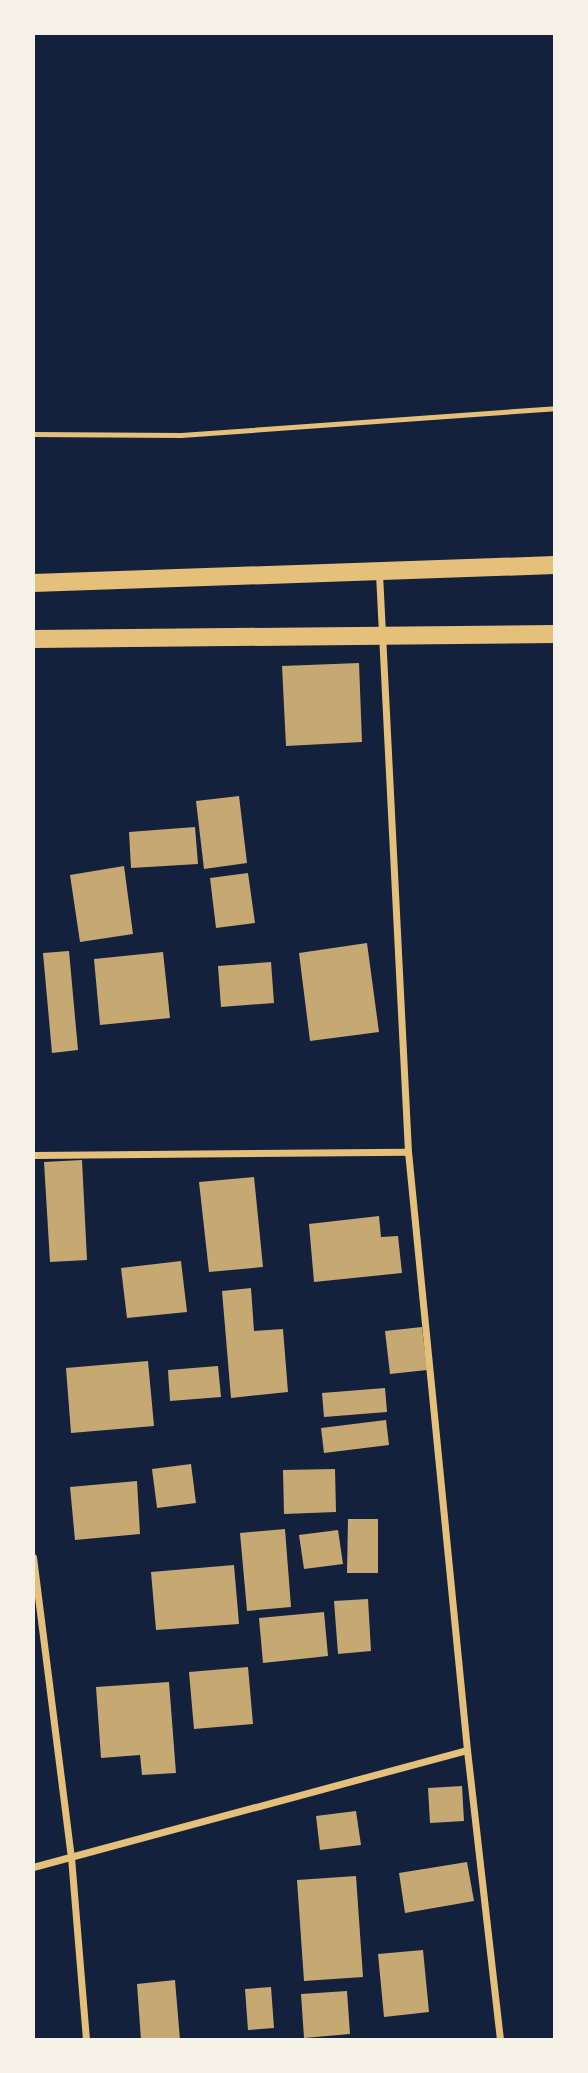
<!DOCTYPE html>
<html>
<head>
<meta charset="utf-8">
<style>
	body { margin:0 }
	#map { position:relative; width:588px; height:2073px; overflow:hidden; background:#14213d; font-family:Lora,serif }
	div>[style] { position:absolute }
	.building>* { inset:0; background:#c6a872 }
	.service>* { height:5px; margin:-2.5px; padding:0 2.5px; transform-origin:2.5px; border-radius:2.5px; background:#e5c07b }
	.minor>* { height:7px; margin:-3.5px; padding:0 3.5px; transform-origin:3.5px; border-radius:3.5px; background:#e5c07b }
	.primary>* { height:18px; margin:-9px; padding:0 9px; transform-origin:9px; border-radius:9px; background:#e5c07b }
	span { translate:-50% -50%; white-space:nowrap; text-align:center; line-height:1.15; -webkit-text-stroke:5px #f6f1e7; paint-order:stroke }
	.frame { position:absolute; inset:0; border:35px solid #f6f1e7; pointer-events:none }
</style>
</head>
<body>
<div id="map">
	<div class="building">
		<i style="clip-path:polygon(359px 663px,362px 742px,286px 746px,282px 666px)"></i>
		<i style="clip-path:polygon(239px 796px,247px 863px,204px 869px,196px 801px)"></i>
		<i style="clip-path:polygon(195px 827px,198px 864px,131px 868px,129px 832px)"></i>
		<i style="clip-path:polygon(124px 866px,133px 934px,80px 942px,70px 875px)"></i>
		<i style="clip-path:polygon(248px 873px,255px 923px,216px 928px,210px 878px)"></i>
		<i style="clip-path:polygon(367px 943px,379px 1032px,310px 1041px,299px 953px)"></i>
		<i style="clip-path:polygon(69px 951px,78px 1050px,52px 1053px,43px 953px)"></i>
		<i style="clip-path:polygon(163px 952px,170px 1018px,100px 1025px,94px 959px)"></i>
		<i style="clip-path:polygon(271px 962px,274px 1003px,221px 1007px,218px 966px)"></i>
		<i style="clip-path:polygon(82px 1160px,87px 1260px,50px 1262px,44px 1162px)"></i>
		<i style="clip-path:polygon(254px 1177px,263px 1267px,209px 1272px,199px 1182px)"></i>
		<i style="clip-path:polygon(379px 1216px,381px 1237px,398px 1236px,402px 1273px,314px 1282px,309px 1224px)"></i>
		<i style="clip-path:polygon(181px 1261px,187px 1312px,127px 1318px,121px 1268px)"></i>
		<i style="clip-path:polygon(251px 1288px,254px 1331px,283px 1329px,288px 1392px,231px 1398px,222px 1291px)"></i>
		<i style="clip-path:polygon(422px 1327px,427px 1370px,390px 1374px,385px 1331px)"></i>
		<i style="clip-path:polygon(148px 1361px,154px 1426px,71px 1433px,66px 1368px)"></i>
		<i style="clip-path:polygon(218px 1366px,221px 1397px,170px 1401px,168px 1370px)"></i>
		<i style="clip-path:polygon(385px 1388px,387px 1412px,324px 1417px,322px 1393px)"></i>
		<i style="clip-path:polygon(386px 1420px,389px 1445px,324px 1453px,321px 1428px)"></i>
		<i style="clip-path:polygon(191px 1464px,196px 1503px,157px 1508px,152px 1469px)"></i>
		<i style="clip-path:polygon(335px 1469px,336px 1512px,284px 1514px,283px 1470px)"></i>
		<i style="clip-path:polygon(137px 1481px,140px 1534px,75px 1540px,70px 1487px)"></i>
		<i style="clip-path:polygon(348px 1519px,378px 1519px,378px 1573px,347px 1573px)"></i>
		<i style="clip-path:polygon(285px 1529px,291px 1607px,247px 1611px,240px 1533px)"></i>
		<i style="clip-path:polygon(338px 1530px,343px 1564px,304px 1569px,299px 1535px)"></i>
		<i style="clip-path:polygon(234px 1565px,239px 1624px,156px 1630px,151px 1572px)"></i>
		<i style="clip-path:polygon(368px 1599px,371px 1651px,338px 1654px,334px 1601px)"></i>
		<i style="clip-path:polygon(324px 1612px,328px 1656px,263px 1663px,259px 1618px)"></i>
		<i style="clip-path:polygon(248px 1667px,253px 1724px,194px 1729px,189px 1672px)"></i>
		<i style="clip-path:polygon(169px 1682px,176px 1773px,142px 1775px,140px 1755px,101px 1758px,96px 1687px)"></i>
		<i style="clip-path:polygon(462px 1786px,464px 1821px,430px 1823px,428px 1788px)"></i>
		<i style="clip-path:polygon(356px 1811px,361px 1845px,320px 1850px,316px 1816px)"></i>
		<i style="clip-path:polygon(467px 1862px,474px 1901px,405px 1913px,399px 1873px)"></i>
		<i style="clip-path:polygon(356px 1876px,363px 1977px,304px 1981px,297px 1880px)"></i>
		<i style="clip-path:polygon(423px 1950px,429px 2012px,384px 2017px,378px 1954px)"></i>
		<i style="clip-path:polygon(175px 1980px,180px 2040px,141px 2040px,137px 1984px)"></i>
		<i style="clip-path:polygon(271px 1987px,274px 2028px,248px 2030px,245px 1989px)"></i>
		<i style="clip-path:polygon(347px 1991px,350px 2034px,304px 2038px,301px 1994px)"></i>
	</div>
	<div class="service">
		<i style="left:33px;top:434px;width:148px;rotate:0.4deg"></i>
		<i style="left:181px;top:435px;width:375px;rotate:-4.1deg"></i>
	</div>
	<div class="minor">
		<i style="left:33px;top:1155px;width:375px;rotate:-0.5deg"></i>
		<i style="left:33px;top:1557px;width:302px;rotate:82.8deg"></i>
		<i style="left:71px;top:1857px;width:184px;rotate:85.3deg"></i>
		<i style="left:467px;top:1750px;width:292px;rotate:83.5deg"></i>
		<i style="left:33px;top:1867px;width:449px;rotate:-15.1deg"></i>
		<i style="left:467px;top:1750px;width:601px;rotate:-95.63deg"></i>
		<i style="left:408px;top:1152px;width:580px;rotate:-92.87deg"></i>
	</div>
	<div class="primary">
		<i style="left:33px;top:583px;width:522px;rotate:-1.97deg"></i>
		<i style="left:33px;top:639px;width:522px;rotate:-0.55deg"></i>
	</div>
	<div class="frame"></div>
</div>
</body>
</html>
